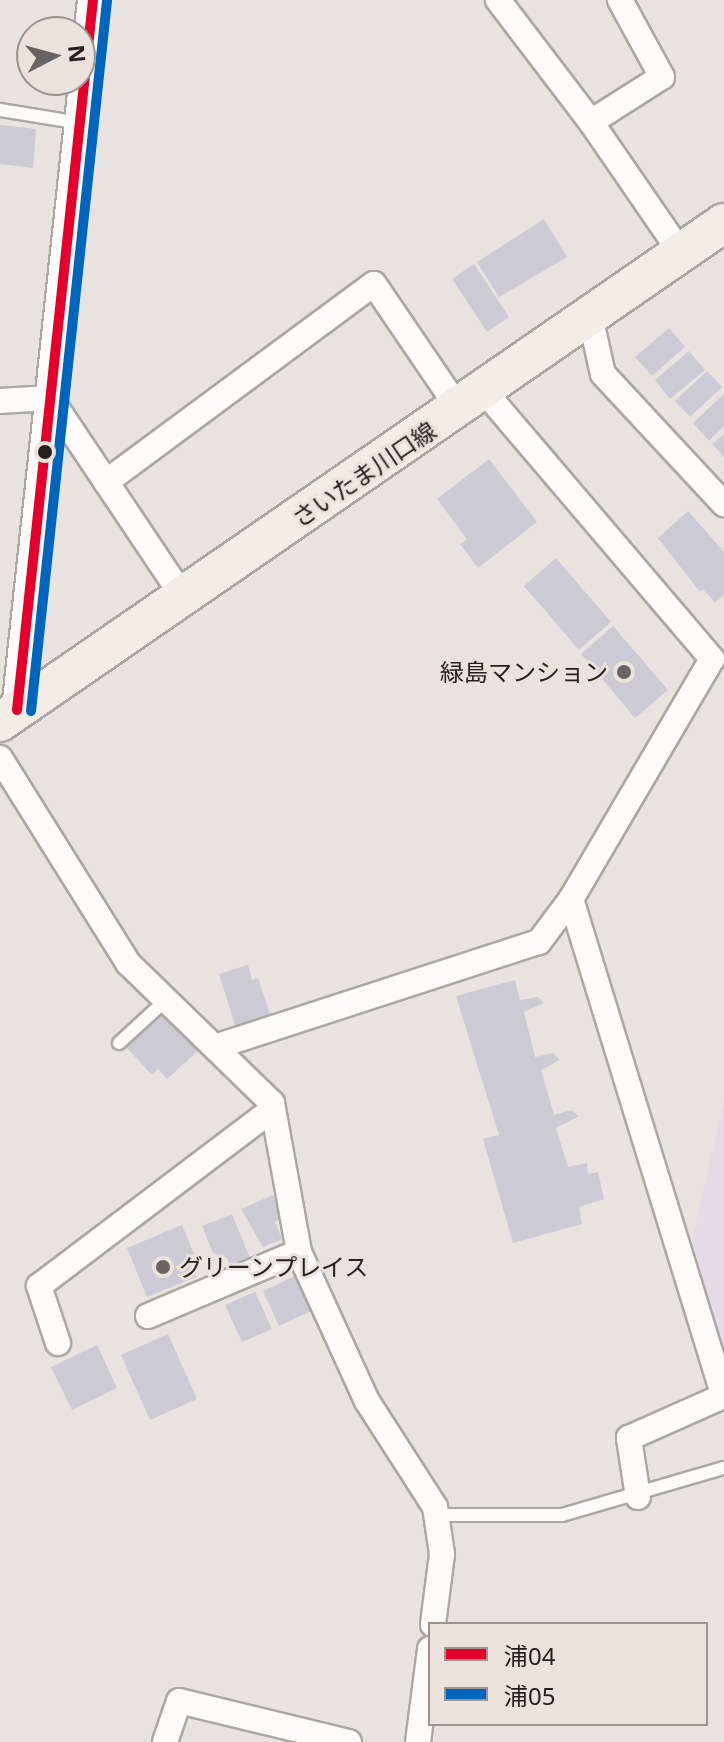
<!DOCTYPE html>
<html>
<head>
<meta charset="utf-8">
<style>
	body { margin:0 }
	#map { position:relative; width:724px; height:1742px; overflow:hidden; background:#e8e3de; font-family:"Noto Sans","Noto Sans JP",sans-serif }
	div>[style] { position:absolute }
	.education>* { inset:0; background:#e5dbe4 }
	.building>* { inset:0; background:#cbcad5 }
	.roads { filter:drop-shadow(2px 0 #aba8a4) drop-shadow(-2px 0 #aba8a4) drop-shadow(0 2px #aba8a4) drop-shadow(0 -2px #aba8a4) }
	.service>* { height:12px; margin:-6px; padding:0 6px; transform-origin:6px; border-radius:6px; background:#fcfbfa }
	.minor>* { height:24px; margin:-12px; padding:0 12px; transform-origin:12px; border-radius:12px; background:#fcfbfa }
	.tertiary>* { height:30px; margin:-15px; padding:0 15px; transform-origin:15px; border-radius:15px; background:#fcfbfa }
	.primary>* { height:38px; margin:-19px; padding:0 19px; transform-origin:19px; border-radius:19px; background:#f2eee6 }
	.bus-1>* { height:10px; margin:-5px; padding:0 5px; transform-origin:5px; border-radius:5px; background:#e4002b }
	.bus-2>* { height:10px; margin:-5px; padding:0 5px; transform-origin:5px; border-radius:5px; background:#0065bd }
	.dots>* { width:22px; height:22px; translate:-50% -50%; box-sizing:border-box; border:4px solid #ebe2db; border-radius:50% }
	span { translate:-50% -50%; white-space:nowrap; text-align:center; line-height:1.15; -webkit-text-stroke:6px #ebe2db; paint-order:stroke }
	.street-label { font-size:24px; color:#23201d }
	.poi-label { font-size:24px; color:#23201d }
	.right { translate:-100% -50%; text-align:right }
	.left { translate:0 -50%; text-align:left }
	.legend { position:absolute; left:428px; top:1622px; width:280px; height:104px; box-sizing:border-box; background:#ebe2db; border:2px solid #9b948f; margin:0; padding:10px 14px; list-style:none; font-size:24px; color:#23201d }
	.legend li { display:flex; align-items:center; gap:16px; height:40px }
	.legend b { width:40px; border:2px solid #9b948f }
	.north { position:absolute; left:16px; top:16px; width:80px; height:80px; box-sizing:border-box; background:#ebe2db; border:2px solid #9b948f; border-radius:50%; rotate:84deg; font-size:22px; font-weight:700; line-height:32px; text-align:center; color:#23201d }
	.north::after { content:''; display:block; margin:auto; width:28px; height:36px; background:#686461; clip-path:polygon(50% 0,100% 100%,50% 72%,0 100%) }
</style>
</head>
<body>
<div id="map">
	<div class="education">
		<i style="clip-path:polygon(724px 1102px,724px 1366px,692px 1238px)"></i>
	</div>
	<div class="building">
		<i style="clip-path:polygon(0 125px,36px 129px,33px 168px,0 164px)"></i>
		<i style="clip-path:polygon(544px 219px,567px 257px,499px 297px,477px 262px)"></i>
		<i style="clip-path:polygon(474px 264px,509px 317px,487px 332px,452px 279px)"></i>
		<i style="clip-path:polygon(669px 328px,685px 347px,652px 376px,635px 357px)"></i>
		<i style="clip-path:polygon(689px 351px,705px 370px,670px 399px,655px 380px)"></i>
		<i style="clip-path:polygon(707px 371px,722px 387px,690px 417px,675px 401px)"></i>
		<i style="clip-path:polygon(724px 394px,724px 426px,709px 441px,693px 423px)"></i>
		<i style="clip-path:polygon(724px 434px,724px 457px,712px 444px)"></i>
		<i style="clip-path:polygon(489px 459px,537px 522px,478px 568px,460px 544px,467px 539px,437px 499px)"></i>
		<i style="clip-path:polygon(688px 511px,724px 552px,724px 595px,715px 603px,703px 589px,700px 592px,658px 538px)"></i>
		<i style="clip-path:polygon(556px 558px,611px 622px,579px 650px,524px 586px)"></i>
		<i style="clip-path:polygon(613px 626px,668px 690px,635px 718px,581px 654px)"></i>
		<i style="clip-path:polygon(248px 965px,252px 980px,258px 978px,270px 1014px,235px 1025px,219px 974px)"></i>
		<i style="clip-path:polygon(515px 980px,520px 1000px,538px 997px,544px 1003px,524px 1012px,535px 1057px,554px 1053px,560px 1060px,541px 1070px,554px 1115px,571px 1110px,579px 1116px,556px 1128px,568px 1167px,587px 1163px,588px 1174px,598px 1172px,604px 1199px,579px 1207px,582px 1224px,513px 1243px,483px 1139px,499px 1135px,456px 996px)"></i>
		<i style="clip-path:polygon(166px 1011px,201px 1048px,167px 1079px,158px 1069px,152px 1075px,127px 1048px)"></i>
		<i style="clip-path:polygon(273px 1195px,283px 1218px,275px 1222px,282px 1239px,263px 1247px,241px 1209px)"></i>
		<i style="clip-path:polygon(232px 1214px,250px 1258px,230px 1266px,227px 1258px,213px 1253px,202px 1226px)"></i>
		<i style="clip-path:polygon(182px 1225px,194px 1254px,187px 1256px,196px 1277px,147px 1297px,127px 1248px)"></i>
		<i style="clip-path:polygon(295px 1276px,311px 1311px,279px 1326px,263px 1291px)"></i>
		<i style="clip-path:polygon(255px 1292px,272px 1329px,242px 1342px,225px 1305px)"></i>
		<i style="clip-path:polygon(168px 1334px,197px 1399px,150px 1420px,121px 1355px)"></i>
		<i style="clip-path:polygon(97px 1345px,117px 1388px,72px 1410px,51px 1367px)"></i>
	</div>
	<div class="roads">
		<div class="service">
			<i style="left:0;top:110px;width:81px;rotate:9.2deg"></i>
			<i style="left:119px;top:1043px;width:64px;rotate:-42.5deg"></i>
			<i style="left:436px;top:1515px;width:126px"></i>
			<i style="left:562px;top:1515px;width:169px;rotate:-16.2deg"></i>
		</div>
		<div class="minor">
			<i style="left:498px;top:0;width:153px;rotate:52.7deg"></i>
			<i style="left:591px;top:122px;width:159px;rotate:55.5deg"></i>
			<i style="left:591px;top:122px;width:84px;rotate:-32.4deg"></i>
			<i style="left:662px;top:77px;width:88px;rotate:-118.6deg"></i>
			<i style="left:590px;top:316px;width:59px;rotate:77.4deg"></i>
			<i style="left:603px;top:374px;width:178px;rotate:47.1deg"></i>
			<i style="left:484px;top:391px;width:352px;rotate:49.6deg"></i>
			<i style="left:712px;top:659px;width:278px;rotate:120.4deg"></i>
			<i style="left:571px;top:899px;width:521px;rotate:72.92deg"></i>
			<i style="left:0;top:401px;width:50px;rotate:-3.4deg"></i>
			<i style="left:50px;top:398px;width:241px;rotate:56.2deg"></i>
			<i style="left:106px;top:482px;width:333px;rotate:-36.5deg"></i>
			<i style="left:374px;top:284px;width:151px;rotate:55.8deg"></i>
			<i style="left:0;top:758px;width:242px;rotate:58deg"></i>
			<i style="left:128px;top:963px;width:201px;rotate:44.2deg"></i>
			<i style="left:272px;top:1103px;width:151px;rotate:79.7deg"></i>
			<i style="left:299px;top:1252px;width:164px;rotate:65.5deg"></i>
			<i style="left:367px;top:1401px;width:126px;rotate:57.3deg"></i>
			<i style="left:435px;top:1507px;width:48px;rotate:81.5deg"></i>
			<i style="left:442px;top:1554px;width:71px;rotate:97.3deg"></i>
			<i style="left:215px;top:1047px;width:341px;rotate:-18deg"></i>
			<i style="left:539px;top:942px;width:54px;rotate:-53.3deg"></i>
			<i style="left:148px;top:1316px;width:164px;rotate:-23deg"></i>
			<i style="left:58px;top:1343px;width:60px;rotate:-108.4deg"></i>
			<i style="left:39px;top:1286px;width:293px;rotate:-37.1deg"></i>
			<i style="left:638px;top:1497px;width:60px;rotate:-98.7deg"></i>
			<i style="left:629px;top:1438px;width:101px;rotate:-24deg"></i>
			<i style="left:165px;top:1742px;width:43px;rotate:-71.1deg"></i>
			<i style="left:179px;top:1701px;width:175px;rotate:13.6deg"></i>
			<i style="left:418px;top:1742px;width:94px;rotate:-82.6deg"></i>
		</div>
		<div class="tertiary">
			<i style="left:17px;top:710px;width:714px;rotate:-83.89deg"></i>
		</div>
		<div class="primary">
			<i style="left:0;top:722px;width:879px;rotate:-34.58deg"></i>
		</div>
	</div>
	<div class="bus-1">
		<i style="left:17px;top:710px;width:714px;rotate:-83.89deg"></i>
	</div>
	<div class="bus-2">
		<i style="left:31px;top:711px;width:714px;rotate:-83.89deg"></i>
	</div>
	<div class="dots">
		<i style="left:45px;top:452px;background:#23201d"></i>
		<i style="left:624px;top:672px;background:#686461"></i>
		<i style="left:163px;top:1267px;background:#686461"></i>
	</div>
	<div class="street-label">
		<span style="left:364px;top:474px;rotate:-34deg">さいたま川口線</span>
	</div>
	<div class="poi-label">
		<span class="right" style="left:608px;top:672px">緑島マンション</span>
		<span class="left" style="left:179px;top:1267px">グリーンプレイス</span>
	</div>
	<ul class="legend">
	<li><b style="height:10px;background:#e4002b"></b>浦04</li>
	<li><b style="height:10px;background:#0065bd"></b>浦05</li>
	</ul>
	<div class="north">N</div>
</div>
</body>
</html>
